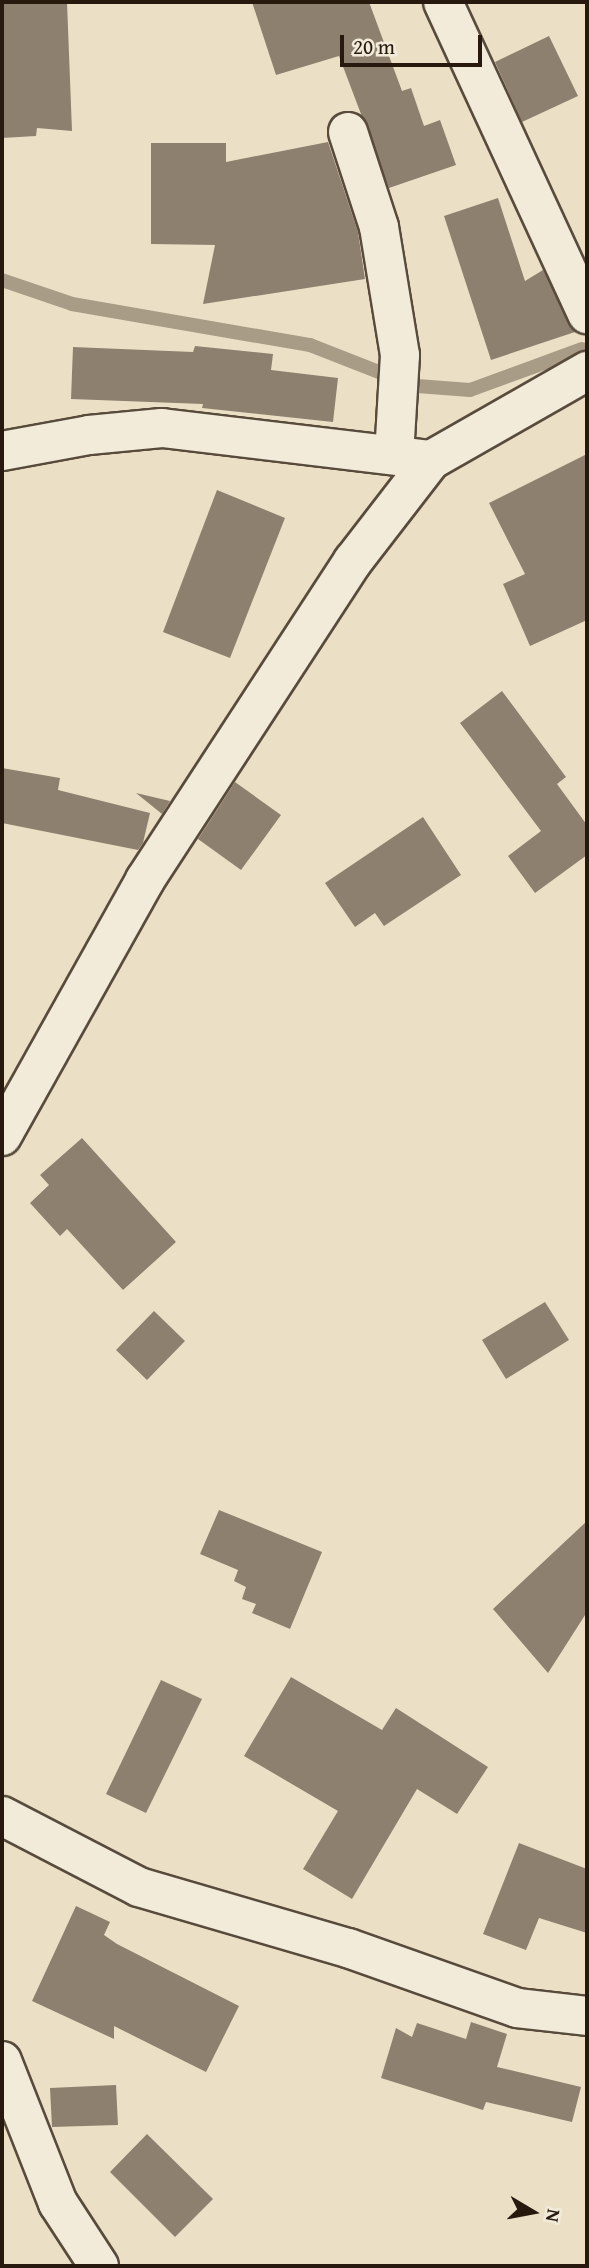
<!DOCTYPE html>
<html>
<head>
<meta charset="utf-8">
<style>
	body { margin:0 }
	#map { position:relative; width:589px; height:2268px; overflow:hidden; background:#ebe0c6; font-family:"Gentium Book Plus",serif }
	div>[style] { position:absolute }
	.stream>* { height:14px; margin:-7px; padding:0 7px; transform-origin:7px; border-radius:7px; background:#a89c87 }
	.building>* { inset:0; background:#8d806e }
	.roads { filter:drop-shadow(2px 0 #584b3c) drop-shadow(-2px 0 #584b3c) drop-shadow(0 2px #584b3c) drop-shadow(0 -2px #584b3c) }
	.minor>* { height:38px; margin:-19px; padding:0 19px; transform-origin:19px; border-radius:19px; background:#f2ebda }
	span { translate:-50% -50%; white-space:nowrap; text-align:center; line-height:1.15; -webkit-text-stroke:5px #f2ebda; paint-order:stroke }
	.frame { position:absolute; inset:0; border:4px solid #27190e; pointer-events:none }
	.north { position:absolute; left:498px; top:2177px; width:70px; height:70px; -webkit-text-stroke:5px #f2ebda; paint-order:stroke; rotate:100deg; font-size:19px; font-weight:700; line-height:28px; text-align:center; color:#27190e }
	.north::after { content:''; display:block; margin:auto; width:24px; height:32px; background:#27190e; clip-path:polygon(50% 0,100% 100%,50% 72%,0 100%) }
	.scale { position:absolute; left:340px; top:35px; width:142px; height:32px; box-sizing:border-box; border:4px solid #27190e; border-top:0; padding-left:9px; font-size:21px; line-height:24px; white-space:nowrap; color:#27190e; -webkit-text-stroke:5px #f2ebda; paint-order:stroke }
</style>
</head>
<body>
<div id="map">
	<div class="stream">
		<i style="left:2px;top:280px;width:74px;rotate:18.9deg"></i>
		<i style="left:72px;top:304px;width:242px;rotate:9.8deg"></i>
		<i style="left:310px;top:345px;width:74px;rotate:21.4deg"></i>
		<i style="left:417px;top:386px;width:53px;rotate:4.3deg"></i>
		<i style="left:470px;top:390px;width:119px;rotate:-20.1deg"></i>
	</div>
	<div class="building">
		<i style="clip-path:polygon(2px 2px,67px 2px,72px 131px,37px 128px,36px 136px,2px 138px)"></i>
		<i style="clip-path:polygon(252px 2px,369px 2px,402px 91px,411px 88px,424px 126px,440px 120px,456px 165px,389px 188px,339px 56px,276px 75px)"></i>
		<i style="clip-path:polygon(549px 36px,578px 96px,522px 122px,495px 62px)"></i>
		<i style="clip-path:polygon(328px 142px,358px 232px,365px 279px,203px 304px,215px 245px,151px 244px,151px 143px,226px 143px,226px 162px)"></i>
		<i style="clip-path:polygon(498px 198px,525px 281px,543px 270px,575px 332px,491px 360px,444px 216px)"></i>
		<i style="clip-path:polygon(195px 346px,273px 354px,271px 370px,338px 378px,333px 422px,202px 408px,203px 404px,71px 399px,73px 347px,193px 352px)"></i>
		<i style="clip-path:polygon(587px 454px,587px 620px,530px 646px,503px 584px,525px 574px,489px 503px)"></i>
		<i style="clip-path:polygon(217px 490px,285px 518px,230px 658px,163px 632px)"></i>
		<i style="clip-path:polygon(502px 691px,566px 777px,557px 784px,587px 825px,587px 855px,535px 893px,508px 856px,541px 831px,460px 723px)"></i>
		<i style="clip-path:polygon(2px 768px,60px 778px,58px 790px,150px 813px,143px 843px,138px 850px,2px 823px)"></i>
		<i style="clip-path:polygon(235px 782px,281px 815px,241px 870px,198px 839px)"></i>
		<i style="clip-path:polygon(136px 793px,170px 801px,162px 814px)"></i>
		<i style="clip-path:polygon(423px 817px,461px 875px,384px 926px,375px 913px,355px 927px,325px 883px)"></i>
		<i style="clip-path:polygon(82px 1138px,176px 1242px,123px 1290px,67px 1229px,60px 1236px,30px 1203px,49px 1185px,40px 1175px)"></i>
		<i style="clip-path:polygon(545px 1302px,569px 1340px,506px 1379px,482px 1340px)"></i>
		<i style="clip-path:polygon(154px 1311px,185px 1341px,147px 1380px,116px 1350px)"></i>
		<i style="clip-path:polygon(219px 1510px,322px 1552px,290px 1629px,252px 1613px,256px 1604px,242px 1599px,246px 1587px,234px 1581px,238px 1570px,200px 1554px)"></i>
		<i style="clip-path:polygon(587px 1521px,587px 1612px,548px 1673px,493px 1609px)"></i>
		<i style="clip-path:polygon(291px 1677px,382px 1730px,396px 1708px,488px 1767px,457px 1814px,417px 1789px,352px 1899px,303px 1869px,338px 1811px,244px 1756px)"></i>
		<i style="clip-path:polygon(161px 1680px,202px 1699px,146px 1813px,106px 1794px)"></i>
		<i style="clip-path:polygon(519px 1843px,587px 1869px,587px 1933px,539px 1918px,526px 1950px,483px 1934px)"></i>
		<i style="clip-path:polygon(76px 1906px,110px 1922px,104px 1935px,117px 1944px,239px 2006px,206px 2072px,114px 2026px,114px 2039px,32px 2001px)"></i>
		<i style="clip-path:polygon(471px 2022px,507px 2034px,497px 2067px,581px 2087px,572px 2122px,486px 2102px,483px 2110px,381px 2078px,396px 2028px,412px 2037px,417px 2023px,466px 2039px)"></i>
		<i style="clip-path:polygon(116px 2085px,118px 2125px,52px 2127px,50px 2088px)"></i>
		<i style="clip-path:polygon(147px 2134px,213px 2199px,175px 2237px,110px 2172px)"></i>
	</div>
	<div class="roads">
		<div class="minor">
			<i style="left:443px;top:2px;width:344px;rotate:65.2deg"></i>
			<i style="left:348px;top:132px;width:100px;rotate:71.9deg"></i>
			<i style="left:379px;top:227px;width:130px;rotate:80.7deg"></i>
			<i style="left:400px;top:355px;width:100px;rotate:93.4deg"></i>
			<i style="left:2px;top:451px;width:88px;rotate:-10.4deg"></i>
			<i style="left:89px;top:435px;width:73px;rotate:-5.5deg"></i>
			<i style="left:162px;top:428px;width:271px;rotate:6.8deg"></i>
			<i style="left:2px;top:1136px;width:293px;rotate:-60.8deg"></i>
			<i style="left:145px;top:880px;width:381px;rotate:-56.9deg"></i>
			<i style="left:353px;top:561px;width:128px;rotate:-52.3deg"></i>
			<i style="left:431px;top:460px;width:180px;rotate:-29.7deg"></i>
			<i style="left:2px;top:1816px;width:154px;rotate:27.4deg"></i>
			<i style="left:139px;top:1887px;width:218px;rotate:16.3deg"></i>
			<i style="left:348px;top:1948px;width:179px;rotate:19.5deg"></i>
			<i style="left:517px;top:2008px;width:70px;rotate:6.5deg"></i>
			<i style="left:2px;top:2061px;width:153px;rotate:68.5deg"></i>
			<i style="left:58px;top:2203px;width:75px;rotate:56.9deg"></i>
		</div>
	</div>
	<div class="frame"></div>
	<div class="north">N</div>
	<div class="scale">20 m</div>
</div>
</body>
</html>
